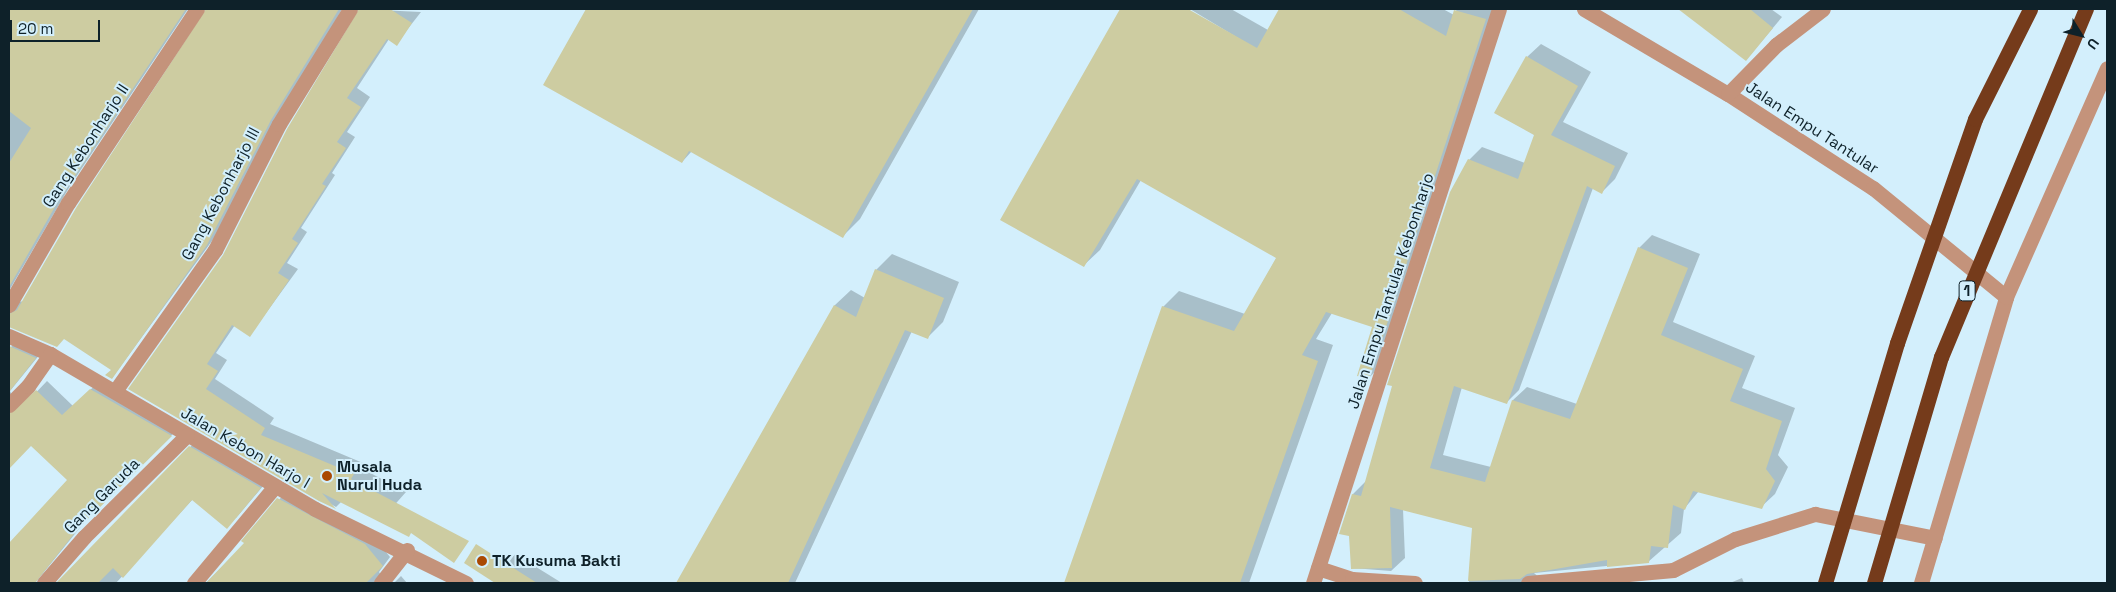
<!DOCTYPE html>
<html>
<head>
<meta charset="utf-8">
<style>
	body { margin:0 }
	#map { position:relative; width:2116px; height:592px; overflow:hidden; background:#d3effc; font-family:"Space Grotesk",sans-serif }
	div>[style] { position:absolute }
	.shadow>* { inset:0; background:#0003 }
	.building>* { inset:0; background:#cdcca1 }
	.minor>* { height:15px; margin:-7.5px; padding:0 7.5px; transform-origin:7.5px; border-radius:7.5px; background:#c4937b }
	.highway-bridge>* { height:15px; margin:-7.5px; padding:0 7.5px; transform-origin:7.5px; border-radius:7.5px; background:#753b1b }
	.dots>* { width:14px; height:14px; translate:-50% -50%; box-sizing:border-box; border:2px solid #d3effc; border-radius:50% }
	span { translate:-50% -50%; white-space:nowrap; text-align:center; line-height:1.15; -webkit-text-stroke:4px #d3effc; paint-order:stroke }
	.shield-label span { padding:1px 4px; background:#d3effc; border:1px solid; border-radius:4px; -webkit-text-stroke-width:0 }
	.shield-label { font-size:15px; color:#0e2129; font-weight:700 }
	.street-label { font-size:16px; color:#0e2129 }
	.poi-label { font-size:16px; color:#0e2129; font-weight:700 }
	.left { translate:0 -50%; text-align:left }
	.frame { position:absolute; inset:0; border:10px solid #0e2129; pointer-events:none }
	.north { position:absolute; left:2056px; top:10px; width:50px; height:50px; -webkit-text-stroke:4px #d3effc; paint-order:stroke; rotate:126deg; font-size:14px; font-weight:700; line-height:20px; text-align:center; color:#0e2129 }
	.north::after { content:''; display:block; margin:auto; width:18px; height:22px; background:#0e2129; clip-path:polygon(50% 0,100% 100%,50% 72%,0 100%) }
	.scale { position:absolute; left:10px; top:20px; width:90px; height:22px; box-sizing:border-box; border:2px solid #0e2129; border-top:0; padding-left:6px; font-size:15px; line-height:18px; white-space:nowrap; color:#0e2129; -webkit-text-stroke:4px #d3effc; paint-order:stroke }
</style>
</head>
<body>
<div id="map">
	<div class="shadow">
		<i style="clip-path:polygon(9px 9px,106px 9px,114px 14px,117px 9px,188px 9px,70px 186px,10px 289px,14px 303px,24px 301px,206px 14px,205px 9px,342px 9px,217px 234px,112px 378px,113px 369px,65px 338px,9px 324px)"></i>
		<i style="clip-path:polygon(358px 9px,421px 12px,396px 44px,389px 39px,357px 88px,370px 97px,347px 132px,355px 137px,332px 173px,335px 175px,301px 228px,307px 232px,287px 263px,298px 269px,250px 335px,235px 325px,216px 353px,227px 360px,215px 379px,274px 418px,270px 424px,363px 463px,361px 468px,406px 492px,390px 510px,342px 501px,336px 507px,130px 388px,224px 255px,359px 14px)"></i>
		<i style="clip-path:polygon(588px 9px,979px 9px,860px 219px,843px 236px,692px 151px,682px 162px,545px 84px)"></i>
		<i style="clip-path:polygon(1122px 9px,1185px 9px,1261px 52px,1190px 9px,1231px 9px,1268px 30px,1280px 9px,1443px 9px,1454px 15px,1457px 9px,1499px 9px,1384px 362px,1369px 378px,1373px 326px,1332px 313px,1316px 339px,1333px 345px,1249px 583px,1065px 583px,1163px 307px,1179px 291px,1245px 314px,1277px 257px,1141px 180px,1100px 250px,1084px 265px,1002px 220px)"></i>
		<i style="clip-path:polygon(1680px 9px,1771px 9px,1782px 17px,1746px 60px)"></i>
		<i style="clip-path:polygon(1541px 44px,1591px 72px,1563px 122px,1628px 153px,1615px 179px,1602px 192px,1593px 188px,1519px 390px,1506px 403px,1462px 387px,1443px 455px,1491px 467px,1513px 400px,1527px 387px,1577px 404px,1639px 248px,1652px 235px,1700px 254px,1673px 322px,1755px 356px,1742px 388px,1795px 408px,1778px 455px,1788px 467px,1775px 494px,1761px 507px,1699px 491px,1684px 509px,1681px 533px,1648px 562px,1534px 573px,1542px 580px,1632px 572px,1628px 583px,1469px 583px,1473px 527px,1403px 509px,1405px 558px,1391px 571px,1352px 568px,1353px 494px,1366px 481px,1469px 160px,1482px 147px,1525px 163px,1535px 135px,1496px 113px,1527px 57px)"></i>
		<i style="clip-path:polygon(892px 254px,959px 282px,943px 322px,927px 338px,912px 331px,795px 583px,677px 583px,835px 305px,851px 290px,865px 298px,876px 270px)"></i>
		<i style="clip-path:polygon(21px 337px,45px 348px,10px 391px,16px 404px,27px 402px,47px 381px,73px 406px,102px 379px,181px 426px,87px 519px,35px 583px,9px 583px,9px 544px,68px 480px,31px 444px,9px 465px,9px 349px)"></i>
		<i style="clip-path:polygon(199px 438px,269px 479px,236px 518px,193px 499px,116px 583px,59px 581px)"></i>
		<i style="clip-path:polygon(286px 491px,373px 536px,390px 557px,379px 572px,386px 583px,206px 583px,246px 543px)"></i>
		<i style="clip-path:polygon(515px 554px,562px 583px,495px 581px)"></i>
		<i style="clip-path:polygon(401px 576px,407px 583px,394px 583px)"></i>
		<i style="clip-path:polygon(1742px 578px,1744px 583px,1730px 583px)"></i>
	</div>
	<div class="building">
		<i style="clip-path:polygon(9px 9px,186px 9px,60px 198px,9px 287px,9px 163px,31px 128px,9px 111px)"></i>
		<i style="clip-path:polygon(206px 9px,339px 9px,271px 120px,207px 245px,112px 379px,105px 375px,111px 370px,64px 339px,57px 347px,9px 327px,9px 314px,17px 310px,76px 208px)"></i>
		<i style="clip-path:polygon(359px 9px,390px 9px,412px 23px,397px 46px,387px 39px,347px 98px,361px 107px,337px 142px,346px 148px,322px 184px,326px 186px,292px 239px,298px 243px,278px 273px,289px 280px,250px 337px,232px 325px,207px 364px,218px 371px,206px 389px,265px 428px,261px 435px,354px 474px,351px 479px,469px 541px,454px 563px,411px 533px,409px 537px,322px 493px,336px 509px,319px 501px,128px 389px,223px 255px,287px 129px)"></i>
		<i style="clip-path:polygon(586px 9px,973px 9px,843px 238px,689px 151px,682px 163px,543px 85px)"></i>
		<i style="clip-path:polygon(1120px 9px,1188px 9px,1257px 48px,1279px 9px,1399px 9px,1446px 36px,1454px 10px,1486px 19px,1369px 379px,1357px 376px,1372px 327px,1326px 312px,1302px 355px,1318px 361px,1240px 583px,1064px 583px,1162px 306px,1234px 331px,1276px 258px,1137px 179px,1084px 267px,1000px 220px)"></i>
		<i style="clip-path:polygon(1678px 9px,1750px 9px,1773px 28px,1746px 61px)"></i>
		<i style="clip-path:polygon(1526px 56px,1578px 86px,1551px 135px,1615px 166px,1602px 194px,1587px 186px,1507px 404px,1454px 386px,1430px 468px,1485px 482px,1512px 400px,1570px 419px,1638px 247px,1688px 268px,1661px 335px,1743px 369px,1730px 401px,1782px 421px,1766px 469px,1775px 481px,1762px 509px,1693px 491px,1685px 510px,1673px 505px,1668px 548px,1651px 546px,1649px 563px,1607px 567px,1607px 560px,1527px 574px,1520px 579px,1468px 581px,1472px 528px,1390px 507px,1392px 568px,1351px 569px,1349px 536px,1339px 534px,1352px 494px,1361px 496px,1392px 386px,1387px 385px,1450px 192px,1468px 159px,1518px 179px,1534px 135px,1494px 113px)"></i>
		<i style="clip-path:polygon(875px 269px,944px 298px,928px 339px,905px 330px,788px 583px,676px 583px,834px 305px,856px 317px)"></i>
		<i style="clip-path:polygon(9px 346px,36px 358px,9px 392px)"></i>
		<i style="clip-path:polygon(90px 389px,172px 436px,77px 530px,35px 583px,9px 583px,9px 543px,67px 480px,31px 446px,9px 469px,9px 414px,36px 390px,62px 415px)"></i>
		<i style="clip-path:polygon(189px 446px,261px 488px,227px 529px,192px 500px,123px 578px,113px 568px,98px 583px,56px 583px)"></i>
		<i style="clip-path:polygon(277px 498px,365px 544px,383px 566px,366px 583px,206px 583px,244px 543px,241px 541px)"></i>
		<i style="clip-path:polygon(476px 544px,537px 583px,495px 583px,464px 563px)"></i>
	</div>
	<div class="minor">
		<i style="left:1584px;top:9px;width:167px;rotate:30.6deg"></i>
		<i style="left:1728px;top:94px;width:173px;rotate:33deg"></i>
		<i style="left:1873px;top:188px;width:172px;rotate:39.3deg"></i>
		<i style="left:1728px;top:94px;width:69px;rotate:-45.6deg"></i>
		<i style="left:1776px;top:45px;width:59px;rotate:-37.5deg"></i>
		<i style="left:9px;top:305px;width:118px;rotate:-60deg"></i>
		<i style="left:68px;top:203px;width:233px;rotate:-56.4deg"></i>
		<i style="left:9px;top:336px;width:45px;rotate:23.7deg"></i>
		<i style="left:50px;top:354px;width:307px;rotate:30.3deg"></i>
		<i style="left:315px;top:509px;width:168px;rotate:26.1deg"></i>
		<i style="left:115px;top:391px;width:173px;rotate:-54.7deg"></i>
		<i style="left:215px;top:250px;width:141px;rotate:-63.1deg"></i>
		<i style="left:279px;top:124px;width:135px;rotate:-58.3deg"></i>
		<i style="left:9px;top:405px;width:27px;rotate:-45deg"></i>
		<i style="left:28px;top:386px;width:39px;rotate:-55deg"></i>
		<i style="left:1318px;top:568px;width:36px;rotate:18deg"></i>
		<i style="left:1352px;top:579px;width:63px;rotate:3.6deg"></i>
		<i style="left:44px;top:583px;width:61px;rotate:-49deg"></i>
		<i style="left:84px;top:537px;width:145px;rotate:-44.7deg"></i>
		<i style="left:194px;top:583px;width:126px;rotate:-50.1deg"></i>
		<i style="left:381px;top:583px;width:42px;rotate:-51.8deg"></i>
		<i style="left:1313px;top:583px;width:603px;rotate:-72.05deg"></i>
		<i style="left:1528px;top:583px;width:146px;rotate:-5.1deg"></i>
		<i style="left:1673px;top:570px;width:69px;rotate:-26.6deg"></i>
		<i style="left:1735px;top:539px;width:84px;rotate:-17.4deg"></i>
		<i style="left:1815px;top:514px;width:122px;rotate:11.3deg"></i>
		<i style="left:1921px;top:583px;width:298px;rotate:-73.4deg"></i>
		<i style="left:2006px;top:297px;width:250px;rotate:-66.2deg"></i>
	</div>
	<div class="highway-bridge">
		<i style="left:1825px;top:583px;width:251px;rotate:-73.3deg"></i>
		<i style="left:1897px;top:343px;width:237px;rotate:-70.8deg"></i>
		<i style="left:1975px;top:119px;width:123px;rotate:-63.4deg"></i>
		<i style="left:1874px;top:583px;width:236px;rotate:-73.5deg"></i>
		<i style="left:1941px;top:357px;width:377px;rotate:-67.4deg"></i>
	</div>
	<div class="dots">
		<i style="left:327px;top:476px;background:#aa4902"></i>
		<i style="left:482px;top:561px;background:#aa4902"></i>
	</div>
	<div class="shield-label">
		<span style="left:1967px;top:291px">1</span>
	</div>
	<div class="street-label">
		<span style="left:1812px;top:128px;rotate:33deg">Jalan Empu Tantular</span>
		<span style="left:86px;top:146px;rotate:-57deg">Gang Kebonharjo II</span>
		<span style="left:221px;top:194px;rotate:-62deg">Gang Kebonharjo III</span>
		<span style="left:1391px;top:291px;rotate:-72deg">Jalan Empu Tantular Kebonharjo</span>
		<span style="left:245px;top:448px;rotate:30deg">Jalan Kebon Harjo I</span>
		<span style="left:102px;top:496px;rotate:-45deg">Gang Garuda</span>
	</div>
	<div class="poi-label">
		<span class="left" style="left:337px;top:476px">Musala<br>Nurul Huda</span>
		<span class="left" style="left:492px;top:561px">TK Kusuma Bakti</span>
	</div>
	<div class="frame"></div>
	<div class="north">U</div>
	<div class="scale">20 m</div>
</div>
</body>
</html>
